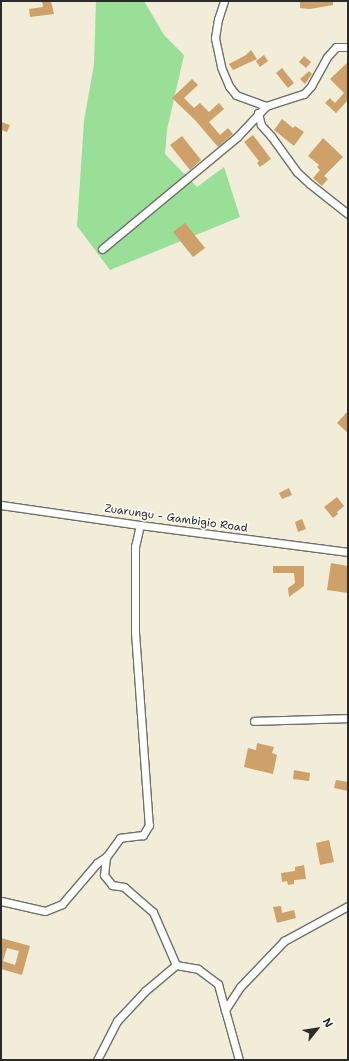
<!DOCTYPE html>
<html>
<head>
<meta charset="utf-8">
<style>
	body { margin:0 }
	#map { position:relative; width:349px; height:1061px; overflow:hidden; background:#f1edd8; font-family:"Shantell Sans",sans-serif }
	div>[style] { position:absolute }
	.green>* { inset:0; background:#99df98 }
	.building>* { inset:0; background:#cda169 }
	.roads { filter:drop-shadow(1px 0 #706f68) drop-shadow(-1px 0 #706f68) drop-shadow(0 1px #706f68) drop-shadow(0 -1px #706f68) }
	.minor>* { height:7px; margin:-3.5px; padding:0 3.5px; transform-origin:3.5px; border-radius:3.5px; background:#fff }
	span { translate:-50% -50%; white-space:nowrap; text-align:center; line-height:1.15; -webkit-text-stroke:3px #fdfcf7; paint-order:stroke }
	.street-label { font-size:11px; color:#2b2b2b }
	.frame { position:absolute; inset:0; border:2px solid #2b2b2b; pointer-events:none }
	.north { position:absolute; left:297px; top:1009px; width:40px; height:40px; -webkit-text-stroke:3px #fdfcf7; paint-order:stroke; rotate:60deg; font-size:11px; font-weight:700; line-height:16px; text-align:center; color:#2b2b2b }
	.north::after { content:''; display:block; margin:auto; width:14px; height:18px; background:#2b2b2b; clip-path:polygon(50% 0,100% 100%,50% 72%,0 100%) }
</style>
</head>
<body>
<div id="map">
	<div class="green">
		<i style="clip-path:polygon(96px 1px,144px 1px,164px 35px,184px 55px,167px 130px,165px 154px,197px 187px,224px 167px,240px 217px,110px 270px,77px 226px,84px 121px,94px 64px)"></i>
	</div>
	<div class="building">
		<i style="clip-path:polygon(42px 1px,51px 1px,54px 14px,30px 17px,29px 9px,43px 7px)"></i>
		<i style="clip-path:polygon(300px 1px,333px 1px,333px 5px,310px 9px,300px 8px)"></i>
		<i style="clip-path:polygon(251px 50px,257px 59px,233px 70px,229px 64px,246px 55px)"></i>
		<i style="clip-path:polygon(264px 55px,268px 61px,260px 67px,256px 61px)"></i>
		<i style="clip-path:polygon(304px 56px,311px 62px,306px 68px,299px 62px)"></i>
		<i style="clip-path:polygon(348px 62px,348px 100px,336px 113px,325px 103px,330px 98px,335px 103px,344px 93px,330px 79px)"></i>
		<i style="clip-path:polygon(282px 68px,294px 83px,288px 88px,276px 73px)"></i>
		<i style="clip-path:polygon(309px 71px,312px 74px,305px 84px,300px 79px)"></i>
		<i style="clip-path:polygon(192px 79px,198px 85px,184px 98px,194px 108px,200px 103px,209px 112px,219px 103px,224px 109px,209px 122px,220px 135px,228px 128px,233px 134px,218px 147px,195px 120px,172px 98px)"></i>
		<i style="clip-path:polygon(282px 119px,293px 128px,295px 126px,304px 132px,294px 146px,274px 130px)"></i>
		<i style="clip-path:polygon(1px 122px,10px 125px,7px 132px,1px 130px)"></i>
		<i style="clip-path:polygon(253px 135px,271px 159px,260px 167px,257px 163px,259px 161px,244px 142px)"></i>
		<i style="clip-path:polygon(182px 136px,201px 160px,190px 170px,170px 145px)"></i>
		<i style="clip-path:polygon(323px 138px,343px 157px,324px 176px,328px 179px,322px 186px,313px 178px,320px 170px,317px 167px,319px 165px,308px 156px)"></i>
		<i style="clip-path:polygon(185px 223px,205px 248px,193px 257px,173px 232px)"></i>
		<i style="clip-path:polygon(348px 411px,348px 433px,337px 423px)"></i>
		<i style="clip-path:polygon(289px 488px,292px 495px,282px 499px,279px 493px)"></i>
		<i style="clip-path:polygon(337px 497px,344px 506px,337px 512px,338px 514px,333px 518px,324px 507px)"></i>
		<i style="clip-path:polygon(302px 519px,306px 529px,298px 532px,295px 522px)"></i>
		<i style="clip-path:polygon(331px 563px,348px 566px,348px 593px,327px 590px)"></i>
		<i style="clip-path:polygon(273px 566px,304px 566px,304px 586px,289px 597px,288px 588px,295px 583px,294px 573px,273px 573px)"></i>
		<i style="clip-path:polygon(257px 743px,274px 747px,272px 753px,277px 755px,273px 774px,244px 767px,248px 748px,256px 750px)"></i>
		<i style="clip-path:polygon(294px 770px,310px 773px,309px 781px,293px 779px)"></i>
		<i style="clip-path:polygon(336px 780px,348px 782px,348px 791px,334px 788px)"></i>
		<i style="clip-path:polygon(329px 840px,334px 862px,320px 865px,316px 843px)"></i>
		<i style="clip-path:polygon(304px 865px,306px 879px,294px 880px,294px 884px,288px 885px,287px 881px,282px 882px,281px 873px,295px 871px,295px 867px)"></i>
		<i style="clip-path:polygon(281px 906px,282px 913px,294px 910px,296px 918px,277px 923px,273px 907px)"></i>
		<i style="clip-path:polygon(evenodd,1px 938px,30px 946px,22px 975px,1px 969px,1px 938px,7px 948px,19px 951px,15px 965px,3px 961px,7px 948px)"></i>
	</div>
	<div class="roads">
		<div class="minor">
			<i style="left:224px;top:1px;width:19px;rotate:108deg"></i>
			<i style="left:218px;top:19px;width:19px;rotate:99deg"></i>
			<i style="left:215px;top:38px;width:30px;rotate:78deg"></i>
			<i style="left:221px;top:67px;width:21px;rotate:67deg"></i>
			<i style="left:229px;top:86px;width:11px;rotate:52deg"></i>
			<i style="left:236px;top:95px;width:32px;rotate:20deg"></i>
			<i style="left:258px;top:113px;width:12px;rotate:76deg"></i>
			<i style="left:261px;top:125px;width:15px;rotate:48deg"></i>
			<i style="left:271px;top:136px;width:44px;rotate:54.2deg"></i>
			<i style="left:297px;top:172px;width:18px;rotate:43deg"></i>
			<i style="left:310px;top:184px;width:48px;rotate:38.3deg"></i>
			<i style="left:102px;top:249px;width:175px;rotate:-39.7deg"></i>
			<i style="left:237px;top:137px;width:42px;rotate:-46.9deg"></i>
			<i style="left:266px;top:106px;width:40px;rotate:-18deg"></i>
			<i style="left:304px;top:94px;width:11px;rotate:-49deg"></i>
			<i style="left:311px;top:86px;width:33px;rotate:-61deg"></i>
			<i style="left:327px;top:57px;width:13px;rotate:-48deg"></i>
			<i style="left:336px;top:47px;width:12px"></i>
			<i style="left:1px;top:505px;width:140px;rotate:8.2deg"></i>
			<i style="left:140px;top:525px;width:210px;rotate:7.4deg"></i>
			<i style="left:140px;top:525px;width:22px;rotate:103deg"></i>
			<i style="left:135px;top:546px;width:86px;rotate:90deg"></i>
			<i style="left:135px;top:632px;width:194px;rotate:85.9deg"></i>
			<i style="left:149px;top:825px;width:12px;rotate:121deg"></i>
			<i style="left:143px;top:835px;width:23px;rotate:173deg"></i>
			<i style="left:120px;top:838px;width:24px;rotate:126deg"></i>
			<i style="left:106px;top:857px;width:18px;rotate:96deg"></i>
			<i style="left:104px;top:875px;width:13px;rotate:51deg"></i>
			<i style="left:112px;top:885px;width:12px;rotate:9deg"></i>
			<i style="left:124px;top:887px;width:38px;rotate:41deg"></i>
			<i style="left:153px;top:912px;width:58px;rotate:66.5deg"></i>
			<i style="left:254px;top:721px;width:94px;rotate:-1.8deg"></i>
			<i style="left:1px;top:901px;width:45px;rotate:12.8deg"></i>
			<i style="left:45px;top:911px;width:18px;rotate:-22deg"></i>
			<i style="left:62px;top:904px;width:54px;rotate:-49.5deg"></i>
			<i style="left:97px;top:863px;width:11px;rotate:-34deg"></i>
			<i style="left:97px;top:1060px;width:44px;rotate:-62.9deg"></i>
			<i style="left:117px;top:1021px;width:41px;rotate:-47deg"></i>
			<i style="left:145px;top:991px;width:40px;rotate:-40deg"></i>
			<i style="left:176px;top:965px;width:22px;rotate:10deg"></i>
			<i style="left:198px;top:969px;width:25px;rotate:37deg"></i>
			<i style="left:218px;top:984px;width:27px;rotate:75deg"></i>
			<i style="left:239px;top:1060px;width:52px;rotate:-105.6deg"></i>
			<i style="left:225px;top:1010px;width:27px;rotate:-57deg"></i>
			<i style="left:240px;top:987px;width:64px;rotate:-46.3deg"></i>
			<i style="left:284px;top:941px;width:73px;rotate:-28.7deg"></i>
		</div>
	</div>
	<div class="street-label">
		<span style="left:176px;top:519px;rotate:8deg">Zuarungu - Gambigio Road</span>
	</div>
	<div class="frame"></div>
	<div class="north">N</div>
</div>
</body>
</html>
